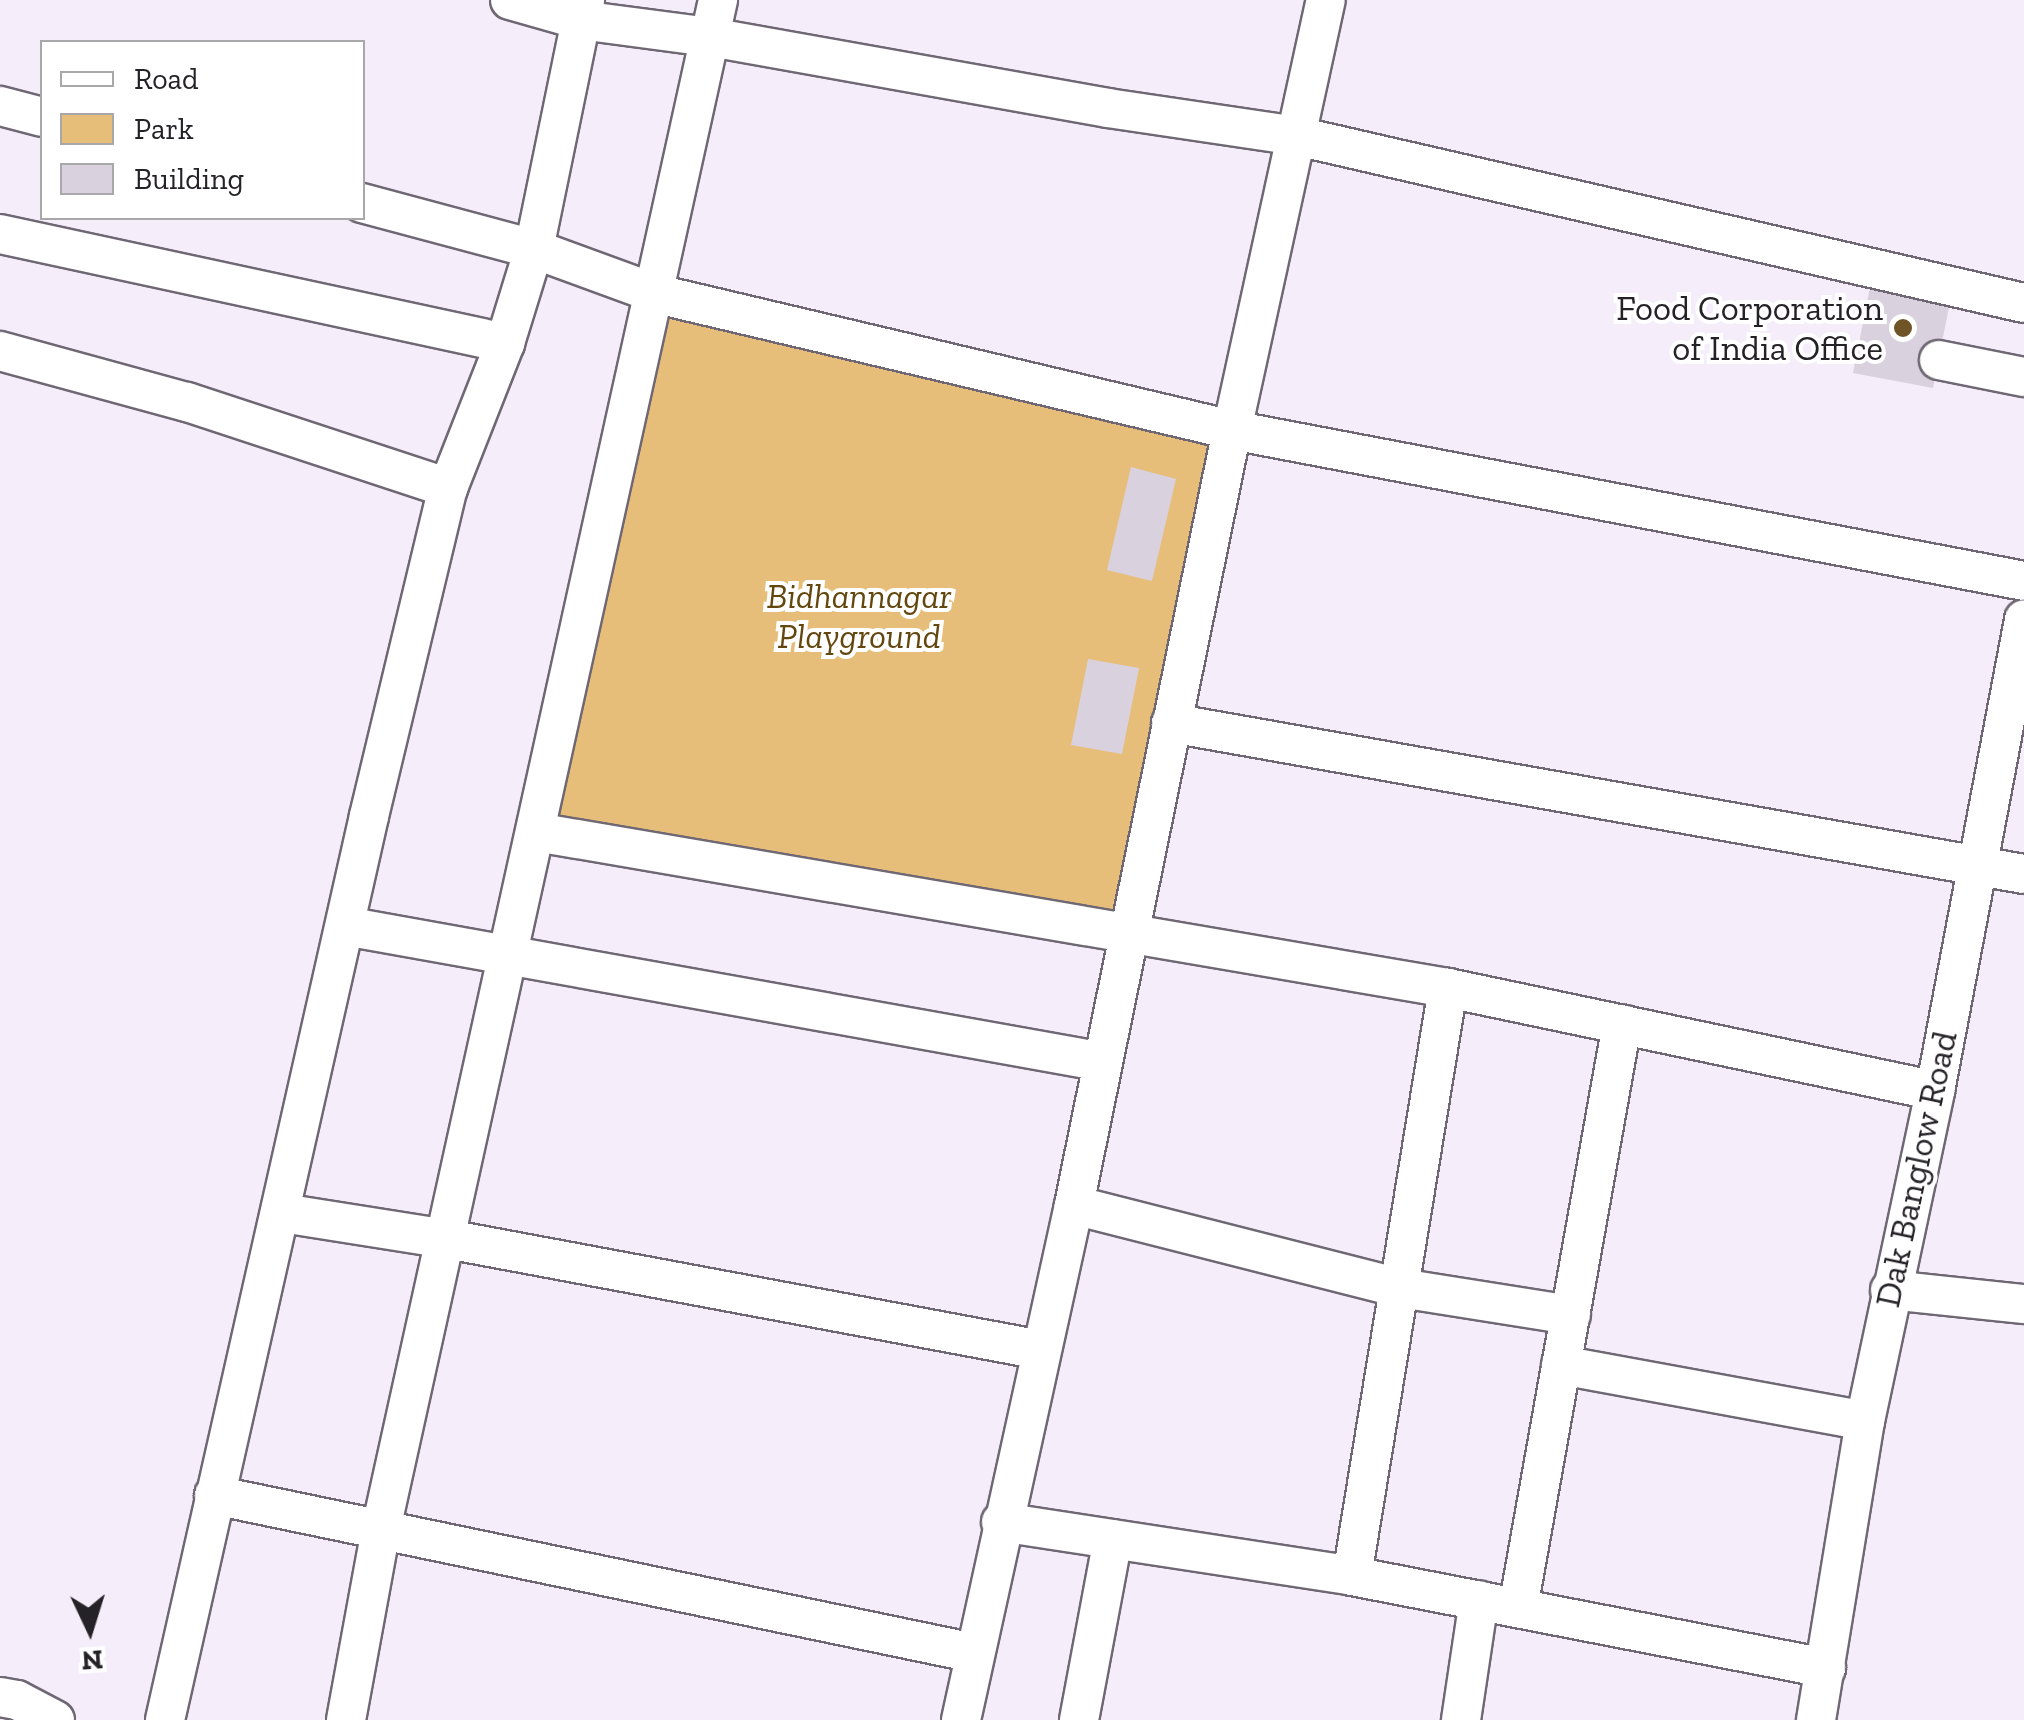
<!DOCTYPE html>
<html>
<head>
<meta charset="utf-8">
<style>
	body { margin:0 }
	#map { position:relative; width:2024px; height:1720px; overflow:hidden; background:#f5edfa; font-family:"Zilla Slab",serif }
	div>[style] { position:absolute }
	.green>* { inset:0; background:#e7be79 }
	.building>* { inset:0; background:#d9d1de }
	.roads { filter:drop-shadow(2px 0 #6f6874) drop-shadow(-2px 0 #6f6874) drop-shadow(0 2px #6f6874) drop-shadow(0 -2px #6f6874) }
	.street>* { height:38px; margin:-19px; padding:0 19px; transform-origin:19px; border-radius:19px; background:#fff }
	.dots>* { width:28px; height:28px; translate:-50% -50%; box-sizing:border-box; border:5px solid #fff; border-radius:50% }
	span { translate:-50% -50%; white-space:nowrap; text-align:center; line-height:1.15; -webkit-text-stroke:8px #fff; paint-order:stroke }
	.poi-label { font-size:35px; color:#252227 }
	.right { translate:-100% -50%; text-align:right }
	.park-label { font-size:35px; color:#63470e; font-style:italic }
	.street-label { font-size:35px; color:#252227 }
	.legend { position:absolute; left:40px; top:40px; width:325px; height:180px; box-sizing:border-box; background:#fff; border:2px solid #a8a7a9; margin:0; padding:12px 18px; list-style:none; font-size:30px; color:#252227 }
	.legend li { display:flex; align-items:center; gap:20px; height:50px }
	.legend b { width:50px; border:2px solid #a8a7a9 }
	.north { position:absolute; left:40px; top:1580px; width:100px; height:100px; -webkit-text-stroke:8px #fff; paint-order:stroke; rotate:176deg; font-size:28px; font-weight:700; line-height:40px; text-align:center; color:#252227 }
	.north::after { content:''; display:block; margin:auto; width:35px; height:45px; background:#252227; clip-path:polygon(50% 0,100% 100%,50% 72%,0 100%) }
</style>
</head>
<body>
<div id="map">
	<div class="green">
		<i style="clip-path:polygon(657px 294px,1232px 430px,1128px 933px,536px 832px)"></i>
	</div>
	<div class="building">
		<i style="clip-path:polygon(1871px 282px,1951px 297px,1933px 388px,1853px 373px)"></i>
		<i style="clip-path:polygon(1131px 467px,1176px 479px,1152px 581px,1107px 570px)"></i>
		<i style="clip-path:polygon(1088px 659px,1139px 668px,1122px 754px,1071px 745px)"></i>
	</div>
	<div class="roads">
		<div class="street">
			<i style="left:510px;top:0;width:73px;rotate:15.9deg"></i>
			<i style="left:580px;top:20px;width:131px;rotate:7.5deg"></i>
			<i style="left:710px;top:37px;width:404px;rotate:10.1deg"></i>
			<i style="left:1108px;top:108px;width:191px;rotate:8.4deg"></i>
			<i style="left:1297px;top:136px;width:746px;rotate:12.94deg"></i>
			<i style="left:0;top:106px;width:43px;rotate:14.7deg"></i>
			<i style="left:362px;top:203px;width:178px;rotate:15deg"></i>
			<i style="left:534px;top:249px;width:131px;rotate:20.1deg"></i>
			<i style="left:657px;top:294px;width:591px;rotate:13.31deg"></i>
			<i style="left:1232px;top:430px;width:806px;rotate:10.79deg"></i>
			<i style="left:0;top:234px;width:517px;rotate:12.18deg"></i>
			<i style="left:0;top:351px;width:194px;rotate:15.3deg"></i>
			<i style="left:187px;top:402px;width:275px;rotate:18.2deg"></i>
			<i style="left:1939px;top:360px;width:87px;rotate:11.3deg"></i>
			<i style="left:1171px;top:723px;width:866px;rotate:10.04deg"></i>
			<i style="left:536px;top:832px;width:925px;rotate:9.71deg"></i>
			<i style="left:1448px;top:988px;width:498px;rotate:11.9deg"></i>
			<i style="left:345px;top:926px;width:770px;rotate:10.17deg"></i>
			<i style="left:1074px;top:1205px;width:336px;rotate:14.3deg"></i>
			<i style="left:1400px;top:1288px;width:173px;rotate:9deg"></i>
			<i style="left:282px;top:1213px;width:167px;rotate:9deg"></i>
			<i style="left:447px;top:1239px;width:604px;rotate:10.58deg"></i>
			<i style="left:1890px;top:1290px;width:135px;rotate:6deg"></i>
			<i style="left:1561px;top:1365px;width:309px;rotate:10.4deg"></i>
			<i style="left:214px;top:1495px;width:776px;rotate:11.74deg"></i>
			<i style="left:1001px;top:1522px;width:355px;rotate:8.7deg"></i>
			<i style="left:1352px;top:1576px;width:483px;rotate:11deg"></i>
			<i style="left:1352px;top:1576px;width:596px;rotate:-80.73deg"></i>
			<i style="left:1518px;top:1608px;width:593px;rotate:-79.9deg"></i>
			<i style="left:0;top:1697px;width:17px;rotate:10deg"></i>
			<i style="left:17px;top:1700px;width:43px;rotate:27.8deg"></i>
			<i style="left:165px;top:1720px;width:927px;rotate:-77.28deg"></i>
			<i style="left:369px;top:816px;width:337px;rotate:-76.5deg"></i>
			<i style="left:448px;top:488px;width:156px;rotate:-68.5deg"></i>
			<i style="left:505px;top:343px;width:98px;rotate:-72.9deg"></i>
			<i style="left:534px;top:249px;width:254px;rotate:-78.4deg"></i>
			<i style="left:346px;top:1720px;width:194px;rotate:-79.6deg"></i>
			<i style="left:381px;top:1529px;width:1566px;rotate:-77.57deg"></i>
			<i style="left:961px;top:1720px;width:527px;rotate:-77.62deg"></i>
			<i style="left:1074px;top:1205px;width:791px;rotate:-78.48deg"></i>
			<i style="left:1232px;top:430px;width:440px;rotate:-77.7deg"></i>
			<i style="left:1079px;top:1720px;width:184px;rotate:-79.4deg"></i>
			<i style="left:1461px;top:1720px;width:121px;rotate:-81.5deg"></i>
			<i style="left:1816px;top:1720px;width:303px;rotate:-80.7deg"></i>
			<i style="left:1865px;top:1421px;width:337px;rotate:-78deg"></i>
			<i style="left:1935px;top:1091px;width:480px;rotate:-79.3deg"></i>
		</div>
	</div>
	<div class="dots">
		<i style="left:1903px;top:328px;background:#6e5426"></i>
	</div>
	<div class="poi-label">
		<span class="right" style="left:1883px;top:328px">Food Corporation<br>of India Office</span>
	</div>
	<div class="park-label">
		<span style="left:859px;top:616px">Bidhannagar<br>Playground</span>
	</div>
	<div class="street-label">
		<span style="left:1916px;top:1169px;rotate:-78deg">Dak Banglow Road</span>
	</div>
	<ul class="legend">
	<li><b style="height:12px;background:#fff"></b>Road</li>
	<li><b style="height:28px;background:#e7be79"></b>Park</li>
	<li><b style="height:28px;background:#d9d1de"></b>Building</li>
	</ul>
	<div class="north">N</div>
</div>
</body>
</html>
